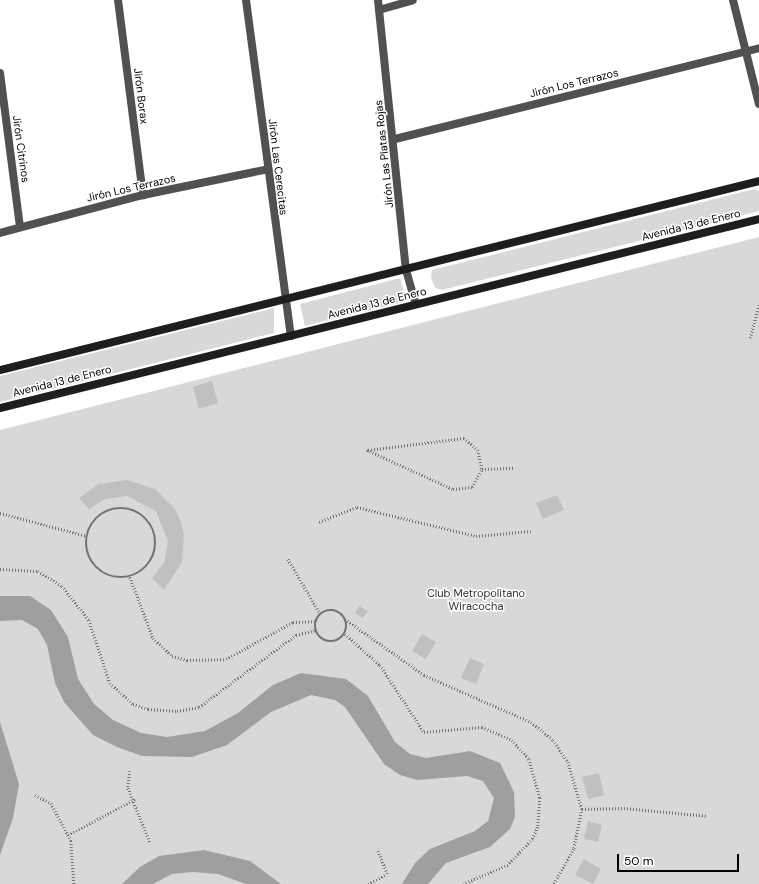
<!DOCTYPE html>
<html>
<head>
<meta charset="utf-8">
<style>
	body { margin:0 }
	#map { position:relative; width:759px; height:884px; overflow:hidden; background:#fff; font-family:"DM Sans",sans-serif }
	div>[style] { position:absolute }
	.green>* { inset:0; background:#d8d8d8 }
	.water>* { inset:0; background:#9f9f9f }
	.building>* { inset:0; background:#c0c0c0 }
	.path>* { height:2.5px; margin-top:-1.25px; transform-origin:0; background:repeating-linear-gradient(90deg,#737373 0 1px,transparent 0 3px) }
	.path>.ring { margin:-1.25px; padding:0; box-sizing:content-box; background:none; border:2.5px solid #737373; border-radius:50% }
	.minor>* { height:8px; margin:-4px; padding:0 4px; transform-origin:4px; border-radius:4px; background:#515151 }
	.secondary>* { height:8px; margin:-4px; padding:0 4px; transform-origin:4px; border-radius:4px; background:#1e1e1e }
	span { translate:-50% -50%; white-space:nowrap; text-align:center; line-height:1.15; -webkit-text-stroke:3px #fff; paint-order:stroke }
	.street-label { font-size:11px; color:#000 }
	.park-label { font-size:11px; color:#2f2f2f }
	.scale { position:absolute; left:617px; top:854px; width:122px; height:18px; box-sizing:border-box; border:2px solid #000; border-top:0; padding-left:5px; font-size:12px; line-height:14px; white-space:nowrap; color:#000; -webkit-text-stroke:3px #fff; paint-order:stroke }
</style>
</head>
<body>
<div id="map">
	<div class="green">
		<i style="clip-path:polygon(754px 189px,759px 191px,759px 211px,442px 290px,435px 288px,431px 278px,432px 270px)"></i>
		<i style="clip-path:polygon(759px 237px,759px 884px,0 884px,0 430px)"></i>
		<i style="clip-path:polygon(400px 278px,407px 301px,305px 326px,300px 304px)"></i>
		<i style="clip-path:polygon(274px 308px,274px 333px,0 402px,0 376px)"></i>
	</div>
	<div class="water">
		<i style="clip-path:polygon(0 596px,30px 596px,51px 610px,68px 637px,78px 679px,94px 704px,113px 720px,141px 733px,167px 737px,205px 731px,238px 713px,273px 685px,301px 673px,346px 679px,368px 696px,395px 742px,410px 754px,426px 758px,470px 751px,500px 763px,514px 792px,515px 817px,510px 829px,490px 847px,446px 863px,428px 884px,402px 884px,415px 863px,430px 849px,475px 831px,488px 821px,494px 798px,483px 781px,467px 776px,417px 780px,400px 775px,384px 764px,345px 707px,335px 700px,311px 695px,271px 712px,227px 745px,192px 757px,142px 756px,117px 747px,93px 735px,64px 702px,55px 683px,47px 645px,38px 629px,22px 620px,0 621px)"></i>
		<i style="clip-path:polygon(0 722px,19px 784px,13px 818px,0 855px)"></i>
		<i style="clip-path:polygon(204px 850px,250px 861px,281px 884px,246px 884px,218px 874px,193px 872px,172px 874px,153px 884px,122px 884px,140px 867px,159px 856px)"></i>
	</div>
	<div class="building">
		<i style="clip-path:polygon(212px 381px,218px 403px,199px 409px,193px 387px)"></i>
		<i style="clip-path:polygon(127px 480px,155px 489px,175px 509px,181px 522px,184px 536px,182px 562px,164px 590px,152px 578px,164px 563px,168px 541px,156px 511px,127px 496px,105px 499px,89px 509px,79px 498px,99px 484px)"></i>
		<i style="clip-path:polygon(557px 495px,564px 510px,543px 519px,536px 503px)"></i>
		<i style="clip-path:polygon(359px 606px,368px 611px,363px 618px,355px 613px)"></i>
		<i style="clip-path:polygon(422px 634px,436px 642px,426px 659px,412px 651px)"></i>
		<i style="clip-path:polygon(470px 658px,484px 664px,476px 684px,461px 678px)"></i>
		<i style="clip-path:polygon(599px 773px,604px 795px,588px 799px,582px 777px)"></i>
		<i style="clip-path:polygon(588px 821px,602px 825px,598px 842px,584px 839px)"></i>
		<i style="clip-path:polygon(584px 859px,601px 869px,593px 884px,575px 875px)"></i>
	</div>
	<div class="path">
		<i style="left:750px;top:338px;width:34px;rotate:-75deg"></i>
		<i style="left:367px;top:450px;width:94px;rotate:24.4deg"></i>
		<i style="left:453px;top:489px;width:19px;rotate:-6deg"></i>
		<i style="left:472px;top:487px;width:21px;rotate:-61deg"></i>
		<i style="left:482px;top:469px;width:33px;rotate:-2deg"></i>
		<i style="left:368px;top:450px;width:97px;rotate:-7.1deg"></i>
		<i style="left:464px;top:438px;width:18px;rotate:41deg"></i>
		<i style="left:478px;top:450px;width:19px;rotate:78deg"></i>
		<i class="ring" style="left:86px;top:508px;width:67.5px;height:67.5px"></i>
		<i style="left:0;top:513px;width:90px;rotate:14.8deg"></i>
		<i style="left:319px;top:522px;width:41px;rotate:-21.5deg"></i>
		<i style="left:357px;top:507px;width:122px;rotate:13.7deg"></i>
		<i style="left:476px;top:536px;width:55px;rotate:-5.2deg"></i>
		<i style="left:288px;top:559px;width:65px;rotate:59.5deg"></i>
		<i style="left:0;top:569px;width:38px;rotate:3deg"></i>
		<i style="left:38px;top:571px;width:28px;rotate:32deg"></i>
		<i style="left:62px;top:586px;width:43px;rotate:51.5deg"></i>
		<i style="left:89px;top:620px;width:66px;rotate:71.6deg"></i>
		<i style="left:110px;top:683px;width:31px;rotate:42deg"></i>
		<i style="left:133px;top:704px;width:16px;rotate:18deg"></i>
		<i style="left:148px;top:709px;width:29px;rotate:4deg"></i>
		<i style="left:177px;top:711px;width:22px;rotate:-10deg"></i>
		<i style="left:199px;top:707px;width:121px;rotate:-36.6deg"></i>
		<i style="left:296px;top:635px;width:21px;rotate:-14deg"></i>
		<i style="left:130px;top:577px;width:65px;rotate:69.3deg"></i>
		<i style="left:153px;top:638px;width:26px;rotate:43deg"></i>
		<i style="left:172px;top:656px;width:16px;rotate:15deg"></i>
		<i style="left:187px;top:660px;width:39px;rotate:-1deg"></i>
		<i style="left:226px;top:659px;width:77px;rotate:-28.9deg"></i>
		<i style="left:293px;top:622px;width:23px;rotate:-2deg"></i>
		<i class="ring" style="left:315px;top:610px;width:29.5px;height:29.5px"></i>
		<i style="left:345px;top:619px;width:97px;rotate:35.3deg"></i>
		<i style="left:424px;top:675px;width:117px;rotate:23.7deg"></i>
		<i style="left:531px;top:722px;width:28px;rotate:39deg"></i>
		<i style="left:553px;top:740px;width:27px;rotate:56deg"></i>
		<i style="left:568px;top:762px;width:49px;rotate:73.4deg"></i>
		<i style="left:582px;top:809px;width:41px;rotate:101.3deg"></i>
		<i style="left:574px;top:849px;width:40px;rotate:119.7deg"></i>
		<i style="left:345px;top:634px;width:47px;rotate:41.5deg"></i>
		<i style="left:380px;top:665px;width:80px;rotate:56.7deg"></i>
		<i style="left:424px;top:732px;width:58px;rotate:-4.9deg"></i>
		<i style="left:482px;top:727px;width:33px;rotate:23deg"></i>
		<i style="left:512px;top:740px;width:25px;rotate:48deg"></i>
		<i style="left:529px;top:759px;width:41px;rotate:74.2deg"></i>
		<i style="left:540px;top:798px;width:29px;rotate:94deg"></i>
		<i style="left:538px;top:827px;width:13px;rotate:113deg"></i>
		<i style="left:533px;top:839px;width:36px;rotate:134deg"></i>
		<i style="left:508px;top:865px;width:48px;rotate:156.6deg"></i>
		<i style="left:130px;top:771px;width:17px;rotate:97deg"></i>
		<i style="left:128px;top:788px;width:58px;rotate:67.8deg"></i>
		<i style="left:35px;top:795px;width:18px;rotate:27deg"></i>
		<i style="left:51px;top:803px;width:43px;rotate:62.2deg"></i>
		<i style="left:71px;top:841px;width:43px;rotate:86deg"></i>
		<i style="left:582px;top:809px;width:42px;rotate:-1.4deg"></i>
		<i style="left:624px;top:808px;width:84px;rotate:5.4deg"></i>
		<i style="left:68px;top:835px;width:76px;rotate:-28.2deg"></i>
		<i style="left:368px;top:884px;width:21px;rotate:-28deg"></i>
		<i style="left:387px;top:874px;width:27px;rotate:-112deg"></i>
	</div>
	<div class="minor">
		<i style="left:118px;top:0;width:197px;rotate:82.7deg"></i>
		<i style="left:246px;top:0;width:339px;rotate:82.4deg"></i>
		<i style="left:378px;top:0;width:271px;rotate:84.1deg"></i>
		<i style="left:406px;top:270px;width:35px;rotate:74deg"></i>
		<i style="left:733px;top:0;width:107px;rotate:76deg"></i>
		<i style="left:379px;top:10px;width:35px;rotate:-16deg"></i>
		<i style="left:0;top:73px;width:155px;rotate:82.6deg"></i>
		<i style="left:395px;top:139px;width:375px;rotate:-14deg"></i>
		<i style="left:0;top:233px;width:148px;rotate:-14.9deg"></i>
		<i style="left:143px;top:195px;width:128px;rotate:-11.7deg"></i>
	</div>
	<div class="secondary">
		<i style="left:0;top:370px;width:782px;rotate:-13.98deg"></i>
		<i style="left:0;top:408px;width:782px;rotate:-13.98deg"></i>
	</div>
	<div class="street-label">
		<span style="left:574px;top:83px;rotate:-14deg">Jirón Los Terrazos</span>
		<span style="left:141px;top:96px;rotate:83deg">Jirón Borax</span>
		<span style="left:21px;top:149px;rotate:82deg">Jirón Citrinos</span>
		<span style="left:384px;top:154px;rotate:-96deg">Jirón Las Platas Rojas</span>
		<span style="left:278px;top:167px;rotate:83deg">Jirón Las Cerecitas</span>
		<span style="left:131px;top:188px;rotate:-13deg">Jirón Los Terrazos</span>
		<span style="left:691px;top:225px;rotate:-14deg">Avenida 13 de Enero</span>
		<span style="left:377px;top:303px;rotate:-14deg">Avenida 13 de Enero</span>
		<span style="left:62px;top:381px;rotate:-14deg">Avenida 13 de Enero</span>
	</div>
	<div class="park-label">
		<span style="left:476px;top:600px">Club Metropolitano<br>Wiracocha</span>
	</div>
	<div class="scale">50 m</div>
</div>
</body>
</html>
